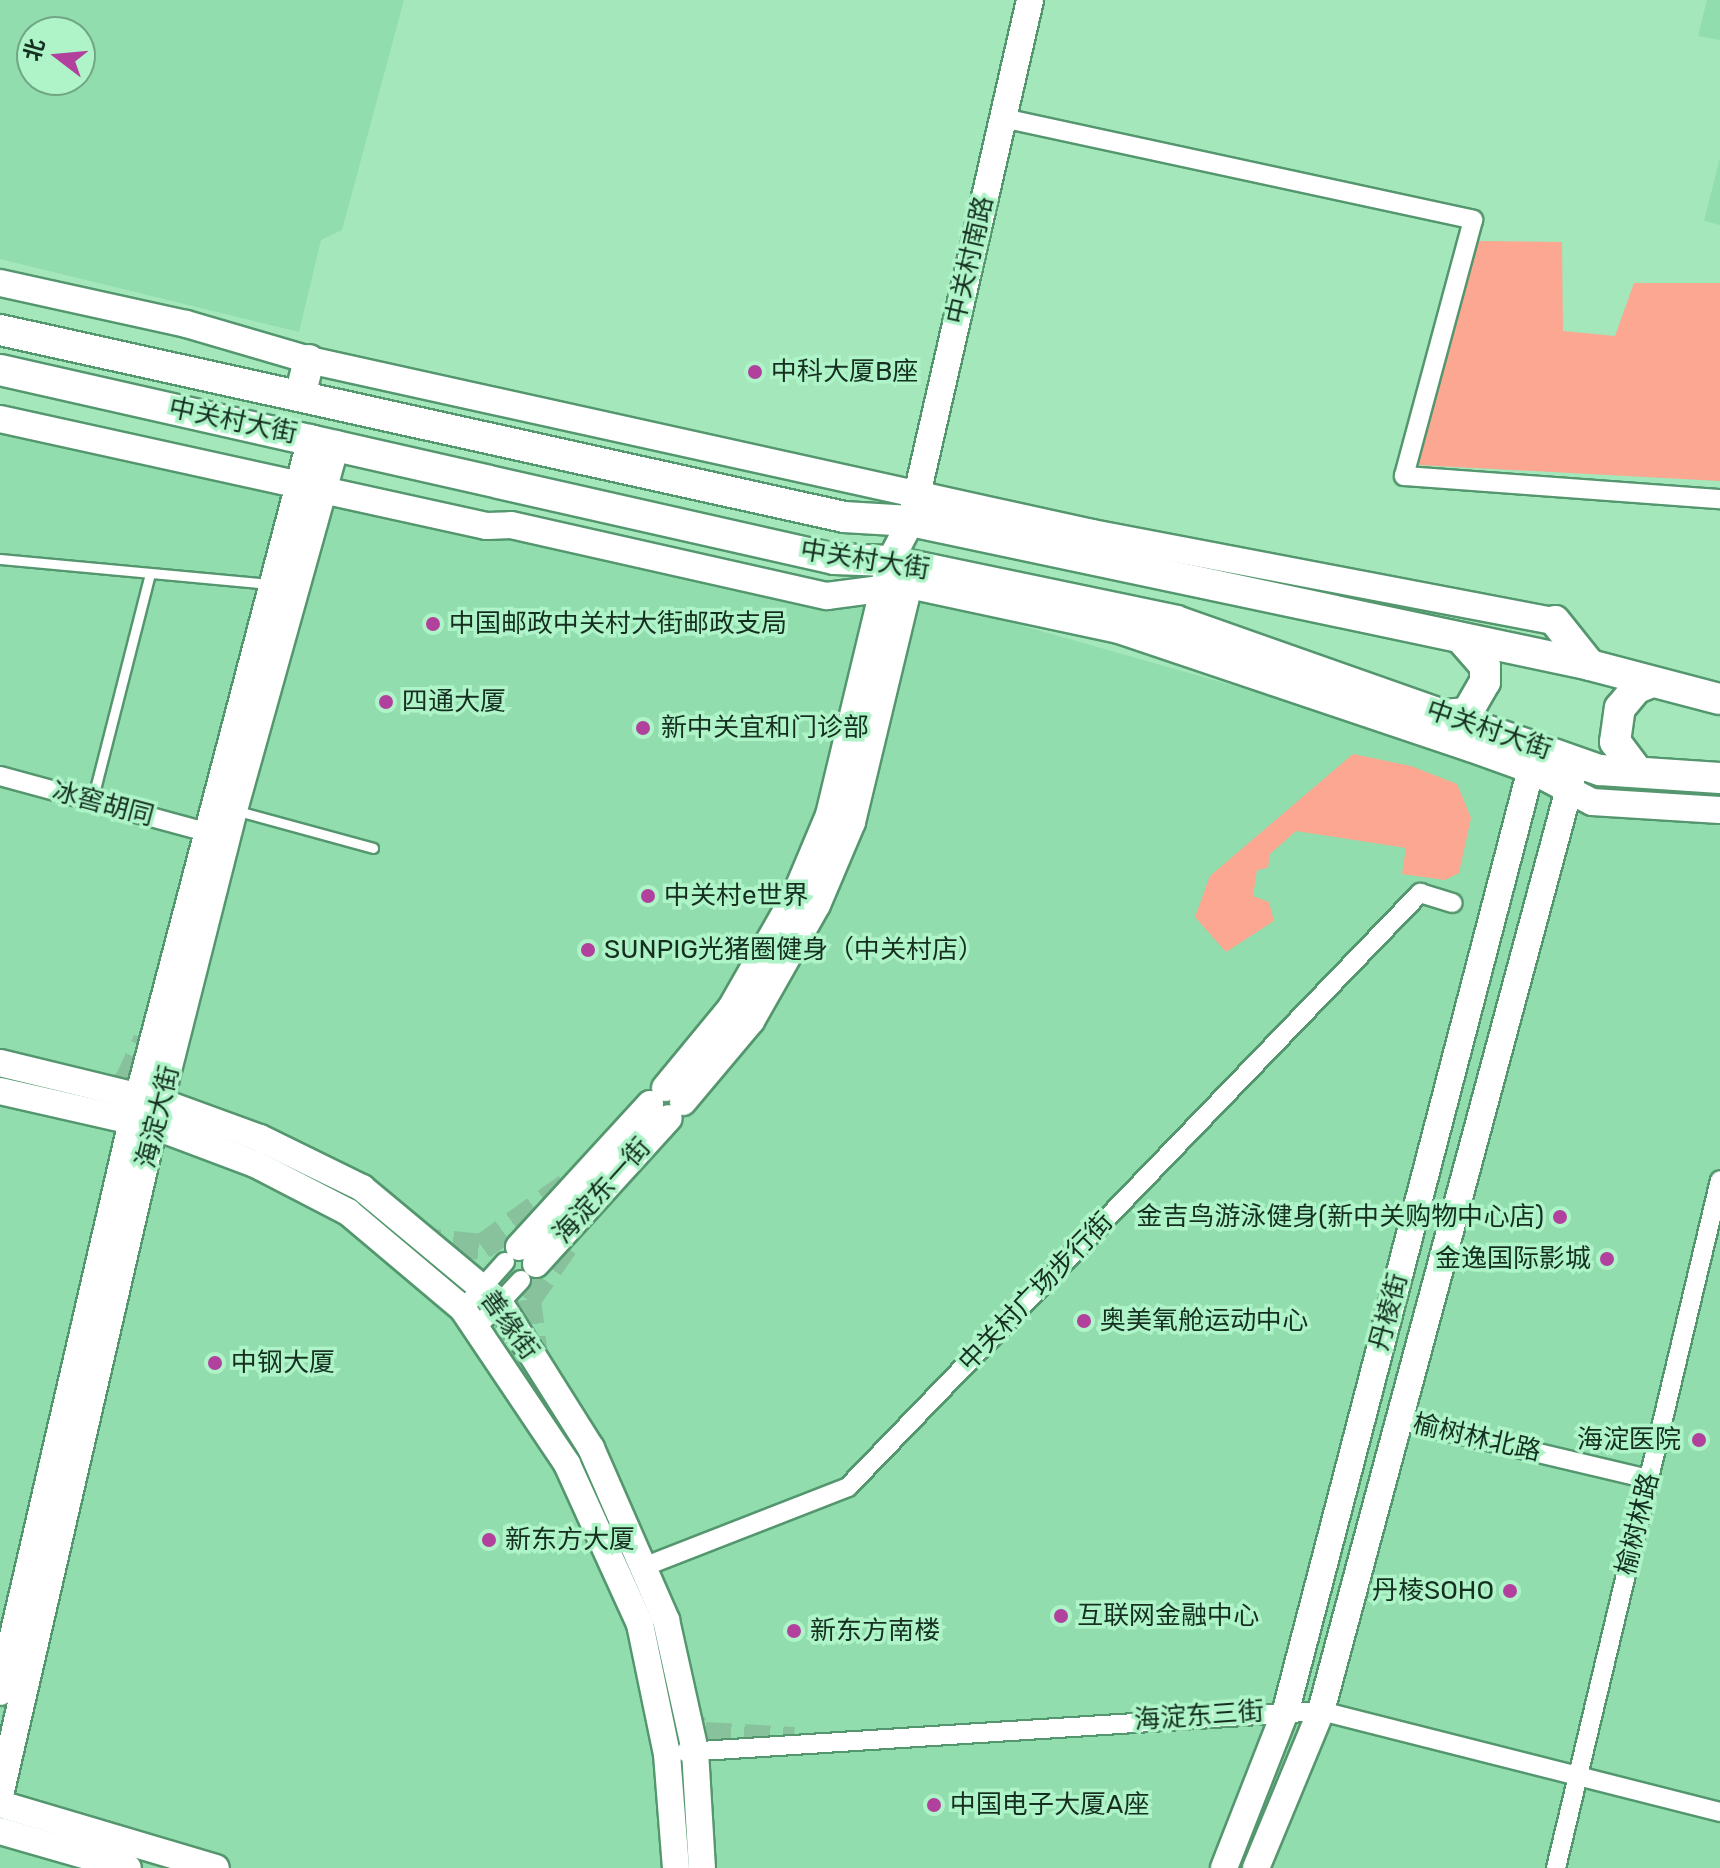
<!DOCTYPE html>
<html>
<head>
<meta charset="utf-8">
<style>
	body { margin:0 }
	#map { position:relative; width:1720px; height:1868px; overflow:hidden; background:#a3e7bb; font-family:Rubik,"Noto Sans SC",sans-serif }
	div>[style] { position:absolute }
	.built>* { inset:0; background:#91ddad }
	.green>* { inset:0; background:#fba791 }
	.secondary-tunnel>* { height:26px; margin-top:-13px; transform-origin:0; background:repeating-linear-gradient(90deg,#87c29c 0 26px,transparent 0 39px) }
	.roads { filter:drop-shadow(2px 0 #54966e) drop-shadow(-2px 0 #54966e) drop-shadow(0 2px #54966e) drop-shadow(0 -2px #54966e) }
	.lane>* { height:9px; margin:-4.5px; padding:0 4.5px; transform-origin:4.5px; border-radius:4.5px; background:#fff }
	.street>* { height:18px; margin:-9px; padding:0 9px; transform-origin:9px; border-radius:9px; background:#fff }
	.secondary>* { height:26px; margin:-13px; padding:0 13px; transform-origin:13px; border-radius:13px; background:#fff }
	.primary>* { height:30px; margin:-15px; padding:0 15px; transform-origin:15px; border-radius:15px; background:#fff }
	.dots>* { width:22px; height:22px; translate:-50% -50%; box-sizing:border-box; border:4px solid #aff4c8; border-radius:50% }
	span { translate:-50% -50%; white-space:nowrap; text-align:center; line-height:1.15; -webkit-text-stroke:7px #aff4c8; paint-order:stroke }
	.street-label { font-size:26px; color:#153020 }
	.poi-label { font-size:26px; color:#153020 }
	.left { translate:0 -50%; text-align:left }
	.right { translate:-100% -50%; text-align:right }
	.north { position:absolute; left:16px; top:16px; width:80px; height:80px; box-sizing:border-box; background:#aff4c8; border:2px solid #71a685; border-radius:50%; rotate:286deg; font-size:22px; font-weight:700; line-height:32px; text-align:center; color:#153020 }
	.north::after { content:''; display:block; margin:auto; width:28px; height:36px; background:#b1419d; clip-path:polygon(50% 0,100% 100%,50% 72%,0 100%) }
</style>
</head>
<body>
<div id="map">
	<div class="built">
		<i style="clip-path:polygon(evenodd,0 0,404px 0,342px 230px,321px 240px,299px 332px,0 259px,0 0,32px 32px,80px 32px,80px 80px,32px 80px,32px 32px)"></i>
		<i style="clip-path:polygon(1707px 0,1720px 0,1720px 40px,1698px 36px)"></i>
		<i style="clip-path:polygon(1720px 158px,1720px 225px,1704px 221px)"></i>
		<i style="clip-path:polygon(0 419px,826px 596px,907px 593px,1531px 770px,1592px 802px,1720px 810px,1720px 1868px,0 1868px)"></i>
	</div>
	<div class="green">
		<i style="clip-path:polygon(1478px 241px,1562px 242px,1563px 331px,1615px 336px,1634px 283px,1720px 283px,1720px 481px,1418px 465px)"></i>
		<i style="clip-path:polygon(1353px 754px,1411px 766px,1457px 784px,1471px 818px,1459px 873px,1445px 880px,1402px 874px,1406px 848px,1296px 831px,1270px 854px,1268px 868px,1257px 870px,1253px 896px,1269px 902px,1274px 921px,1226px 952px,1195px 917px,1210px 876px)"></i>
	</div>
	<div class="secondary-tunnel">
		<i style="left:0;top:1078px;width:43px;rotate:12.1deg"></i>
		<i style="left:95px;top:1092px;width:14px;rotate:4deg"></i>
		<i style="left:109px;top:1093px;width:21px;rotate:-31deg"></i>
		<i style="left:127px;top:1082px;width:46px;rotate:-65.7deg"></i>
		<i style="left:414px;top:1240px;width:68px;rotate:5.9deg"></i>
		<i style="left:482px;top:1247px;width:105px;rotate:-35.7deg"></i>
		<i style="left:466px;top:1301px;width:49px;rotate:40.9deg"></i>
		<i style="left:503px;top:1333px;width:140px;rotate:60deg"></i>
		<i style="left:536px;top:1363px;width:64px;rotate:-97.2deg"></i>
		<i style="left:528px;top:1300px;width:74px;rotate:-55.5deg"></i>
		<i style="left:664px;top:1657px;width:81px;rotate:82.9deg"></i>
		<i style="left:678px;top:1712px;width:35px;rotate:40deg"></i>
		<i style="left:705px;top:1735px;width:89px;rotate:3.2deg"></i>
	</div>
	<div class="roads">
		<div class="lane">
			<i style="left:0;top:559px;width:272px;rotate:5.3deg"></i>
			<i style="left:92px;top:801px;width:234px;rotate:-75.7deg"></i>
			<i style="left:238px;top:811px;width:140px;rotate:15.3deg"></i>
		</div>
		<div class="street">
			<i style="left:1003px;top:118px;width:481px;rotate:12.2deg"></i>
			<i style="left:1473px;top:220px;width:265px;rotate:105.1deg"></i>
			<i style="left:1404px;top:476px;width:317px;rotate:4.2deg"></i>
			<i style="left:0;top:776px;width:213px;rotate:15.2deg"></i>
			<i style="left:206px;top:832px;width:11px;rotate:-38deg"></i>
			<i style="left:463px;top:1309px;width:63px;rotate:-48.2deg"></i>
			<i style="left:478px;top:1326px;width:63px;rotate:-46.9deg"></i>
			<i style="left:1399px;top:1420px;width:256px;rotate:13.3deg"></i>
			<i style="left:643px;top:1567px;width:220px;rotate:-21.3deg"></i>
			<i style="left:848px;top:1487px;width:825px;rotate:-46.08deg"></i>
			<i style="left:1420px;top:893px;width:34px;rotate:17deg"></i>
			<i style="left:685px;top:1752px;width:637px;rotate:-3.69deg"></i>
			<i style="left:1321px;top:1711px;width:412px;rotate:14.2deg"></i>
			<i style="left:1556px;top:1868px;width:707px;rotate:-76.59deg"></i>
		</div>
		<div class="secondary">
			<i style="left:0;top:283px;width:190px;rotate:12.4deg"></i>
			<i style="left:186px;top:324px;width:128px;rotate:16.3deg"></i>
			<i style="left:309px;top:360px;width:802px;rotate:12.46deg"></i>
			<i style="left:1092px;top:533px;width:471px;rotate:10.8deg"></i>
			<i style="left:0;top:419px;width:498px;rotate:12.4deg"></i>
			<i style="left:486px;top:526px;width:25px;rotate:-2deg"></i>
			<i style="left:511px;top:525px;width:324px;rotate:12.7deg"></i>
			<i style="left:827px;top:596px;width:83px;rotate:-7.6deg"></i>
			<i style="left:909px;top:585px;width:215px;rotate:12.1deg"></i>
			<i style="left:1119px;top:630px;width:370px;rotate:18.6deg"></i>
			<i style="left:1470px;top:748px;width:65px;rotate:19.8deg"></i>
			<i style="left:1531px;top:770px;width:69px;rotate:27.7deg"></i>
			<i style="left:1592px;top:802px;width:128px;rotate:3.6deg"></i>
			<i style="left:0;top:1063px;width:166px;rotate:13.6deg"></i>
			<i style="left:161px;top:1102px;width:105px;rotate:20deg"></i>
			<i style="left:260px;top:1138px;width:114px;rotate:26.1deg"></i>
			<i style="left:362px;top:1188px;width:178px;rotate:39.8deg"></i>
			<i style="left:499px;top:1302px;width:173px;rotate:57.8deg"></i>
			<i style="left:591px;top:1448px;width:188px;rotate:66.4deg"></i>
			<i style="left:666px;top:1620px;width:134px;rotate:77.5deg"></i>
			<i style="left:695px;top:1751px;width:117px;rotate:86.6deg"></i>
			<i style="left:665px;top:1088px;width:104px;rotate:-50.5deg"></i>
			<i style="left:731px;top:1008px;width:129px;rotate:-60.3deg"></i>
			<i style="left:795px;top:896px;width:88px;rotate:-67.2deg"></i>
			<i style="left:829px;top:815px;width:261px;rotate:-76.5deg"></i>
			<i style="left:890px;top:561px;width:45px;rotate:-62.3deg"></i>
			<i style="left:911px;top:521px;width:534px;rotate:-77.13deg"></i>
			<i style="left:0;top:1091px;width:158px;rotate:12.8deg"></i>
			<i style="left:154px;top:1126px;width:108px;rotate:20.6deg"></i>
			<i style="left:255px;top:1164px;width:105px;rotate:27.3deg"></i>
			<i style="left:348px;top:1212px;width:150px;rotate:40.1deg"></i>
			<i style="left:463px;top:1309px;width:187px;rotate:56.1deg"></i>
			<i style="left:567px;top:1464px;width:176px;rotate:65.5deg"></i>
			<i style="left:640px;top:1624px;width:133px;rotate:78.3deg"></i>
			<i style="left:667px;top:1754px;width:114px;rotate:85.5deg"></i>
			<i style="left:683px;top:1102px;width:106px;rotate:-50deg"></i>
			<i style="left:751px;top:1021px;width:133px;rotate:-60.4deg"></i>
			<i style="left:817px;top:905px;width:90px;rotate:-67.1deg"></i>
			<i style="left:852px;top:822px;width:261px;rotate:-76.5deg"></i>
			<i style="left:519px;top:1247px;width:194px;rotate:-47.5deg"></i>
			<i style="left:536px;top:1264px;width:197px;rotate:-47.7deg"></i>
			<i style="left:0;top:1692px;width:586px;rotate:-76.98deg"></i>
			<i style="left:132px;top:1121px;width:706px;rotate:-75.31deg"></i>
			<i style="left:0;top:1795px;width:686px;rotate:-77.04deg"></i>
			<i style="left:154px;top:1126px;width:326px;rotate:-75.8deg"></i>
			<i style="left:234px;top:810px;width:380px;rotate:-74.4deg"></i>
			<i style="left:0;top:1804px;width:225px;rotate:16.5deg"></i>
			<i style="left:0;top:1831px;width:133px;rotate:16.1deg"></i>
			<i style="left:1224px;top:1868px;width:170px;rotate:-68.6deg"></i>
			<i style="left:1286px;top:1710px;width:985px;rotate:-75.41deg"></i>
			<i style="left:1256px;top:1868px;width:170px;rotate:-67.5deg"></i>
			<i style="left:1321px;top:1711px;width:970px;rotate:-74.95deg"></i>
		</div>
		<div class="primary">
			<i style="left:0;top:330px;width:864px;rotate:12.49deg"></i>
			<i style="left:844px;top:517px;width:67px;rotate:3.4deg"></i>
			<i style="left:911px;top:521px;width:694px;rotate:11.97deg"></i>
			<i style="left:1590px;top:665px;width:134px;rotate:14.7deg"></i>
			<i style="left:0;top:370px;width:855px;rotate:12.77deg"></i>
			<i style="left:834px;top:559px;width:56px;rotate:2deg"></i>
			<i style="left:890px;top:561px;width:292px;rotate:11.8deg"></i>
			<i style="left:1176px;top:621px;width:449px;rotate:19.4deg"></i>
			<i style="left:1600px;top:770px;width:120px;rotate:3.8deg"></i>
			<i style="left:300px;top:396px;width:37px;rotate:-76deg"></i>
			<i style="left:1555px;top:621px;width:56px;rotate:51.5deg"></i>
			<i style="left:1444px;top:715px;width:23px;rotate:-5deg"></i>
			<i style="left:1467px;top:713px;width:36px;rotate:-60deg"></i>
			<i style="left:1485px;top:682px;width:16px;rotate:-90deg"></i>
			<i style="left:1485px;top:666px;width:35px;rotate:-131deg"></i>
			<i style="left:1638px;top:772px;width:38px;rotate:-127deg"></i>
			<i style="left:1615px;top:742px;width:34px;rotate:-82deg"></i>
			<i style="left:1620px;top:708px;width:26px;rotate:-50deg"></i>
			<i style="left:1637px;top:688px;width:16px;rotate:-22deg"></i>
		</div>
	</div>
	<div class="dots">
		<i style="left:755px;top:372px;background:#b1419d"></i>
		<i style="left:433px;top:624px;background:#b1419d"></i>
		<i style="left:386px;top:702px;background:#b1419d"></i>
		<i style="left:643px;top:728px;background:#b1419d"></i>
		<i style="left:648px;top:896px;background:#b1419d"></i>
		<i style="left:588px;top:950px;background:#b1419d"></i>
		<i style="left:1560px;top:1217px;background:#b1419d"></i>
		<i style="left:1607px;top:1259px;background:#b1419d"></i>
		<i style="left:1084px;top:1321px;background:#b1419d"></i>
		<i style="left:215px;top:1363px;background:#b1419d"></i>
		<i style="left:1699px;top:1440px;background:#b1419d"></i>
		<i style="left:489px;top:1540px;background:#b1419d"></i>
		<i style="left:1510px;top:1591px;background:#b1419d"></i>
		<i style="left:1061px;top:1616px;background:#b1419d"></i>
		<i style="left:794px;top:1631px;background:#b1419d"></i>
		<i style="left:934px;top:1805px;background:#b1419d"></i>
	</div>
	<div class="street-label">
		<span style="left:970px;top:260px;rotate:-77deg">中关村南路</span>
		<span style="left:233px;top:421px;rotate:12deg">中关村大街</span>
		<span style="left:865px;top:560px;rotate:9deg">中关村大街</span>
		<span style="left:1489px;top:730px;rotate:19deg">中关村大街</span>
		<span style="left:103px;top:804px;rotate:15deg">冰窖胡同</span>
		<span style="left:158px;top:1117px;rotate:-76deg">海淀大街</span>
		<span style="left:602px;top:1191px;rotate:-48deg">海淀东一街</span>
		<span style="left:1036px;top:1292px;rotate:-46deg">中关村广场步行街</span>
		<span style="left:1389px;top:1312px;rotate:-75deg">丹棱街</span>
		<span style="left:509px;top:1325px;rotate:54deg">善缘街</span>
		<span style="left:1477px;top:1438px;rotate:13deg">榆树林北路</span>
		<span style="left:1638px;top:1524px;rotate:-76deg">榆树林路</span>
		<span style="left:1199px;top:1716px;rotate:-4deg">海淀东三街</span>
	</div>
	<div class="poi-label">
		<span class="left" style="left:771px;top:372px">中科大厦B座</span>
		<span class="left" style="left:449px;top:624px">中国邮政中关村大街邮政支局</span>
		<span class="left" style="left:402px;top:702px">四通大厦</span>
		<span class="left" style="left:661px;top:728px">新中关宜和门诊部</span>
		<span class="left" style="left:664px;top:896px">中关村e世界</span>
		<span class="left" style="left:604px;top:950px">SUNPIG光猪圈健身（中关村店）</span>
		<span class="right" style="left:1544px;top:1217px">金吉鸟游泳健身(新中关购物中心店)</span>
		<span class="right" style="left:1591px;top:1259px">金逸国际影城</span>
		<span class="left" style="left:1100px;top:1321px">奥美氧舱运动中心</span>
		<span class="left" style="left:231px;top:1363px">中钢大厦</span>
		<span class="right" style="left:1681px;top:1440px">海淀医院</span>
		<span class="left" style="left:505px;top:1540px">新东方大厦</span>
		<span class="right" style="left:1494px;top:1591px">丹棱SOHO</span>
		<span class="left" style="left:1077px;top:1616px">互联网金融中心</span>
		<span class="left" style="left:810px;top:1631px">新东方南楼</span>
		<span class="left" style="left:950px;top:1805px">中国电子大厦A座</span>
	</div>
	<div class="north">北</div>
</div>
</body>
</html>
